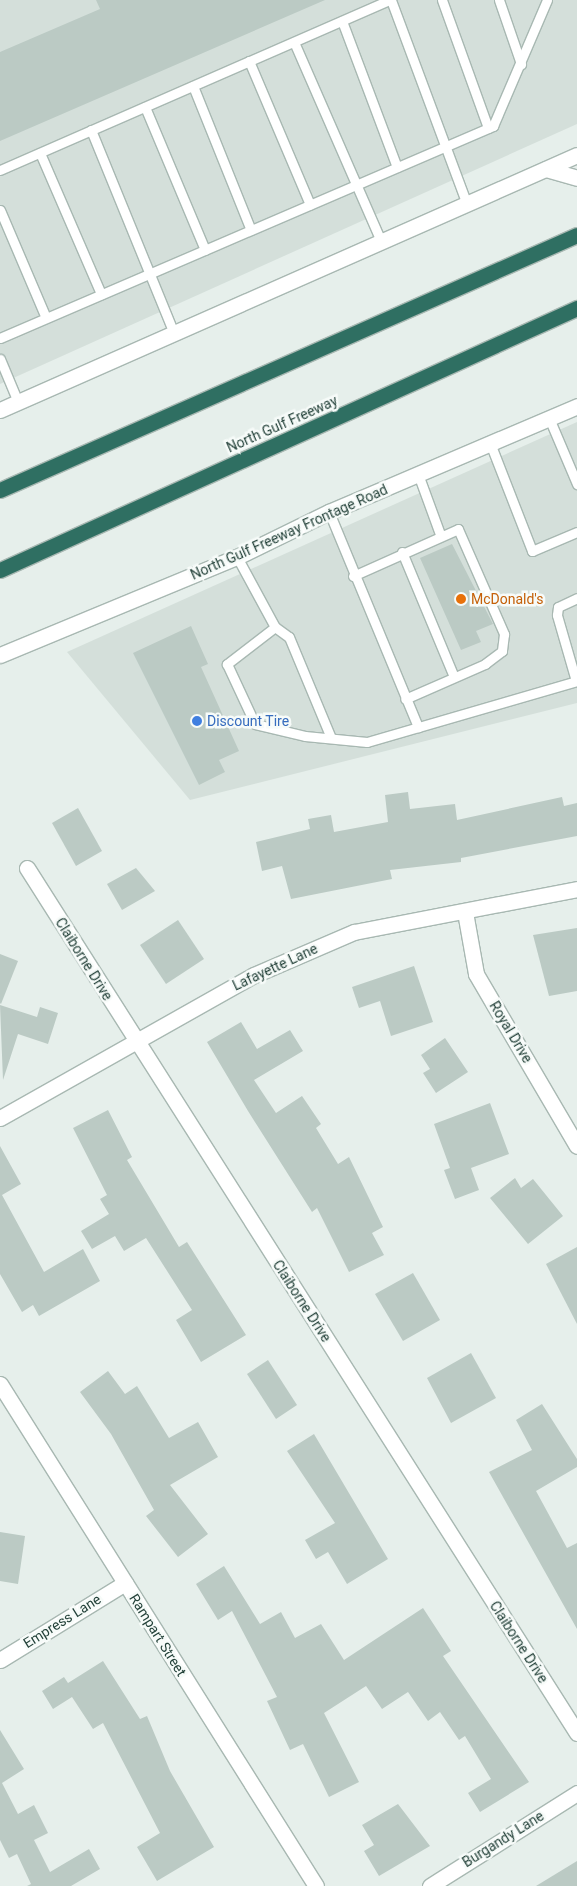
<!DOCTYPE html>
<html>
<head>
<meta charset="utf-8">
<style>
	body { margin:0 }
	#map { position:relative; width:577px; height:1886px; overflow:hidden; background:#e6efeb; font-family:Roboto,sans-serif }
	div>[style] { position:absolute }
	.built>* { inset:0; background:#d4dfda }
	.building>* { inset:0; background:#bbcac4 }
	.roads { filter:drop-shadow(1px 0 #a8b8b2) drop-shadow(-1px 0 #a8b8b2) drop-shadow(0 1px #a8b8b2) drop-shadow(0 -1px #a8b8b2) }
	.lane>* { height:9px; margin:-4.5px; padding:0 4.5px; transform-origin:4.5px; border-radius:4.5px; background:#fff }
	.street>* { height:15px; margin:-7.5px; padding:0 7.5px; transform-origin:7.5px; border-radius:7.5px; background:#fff }
	.secondary>* { height:15px; margin:-7.5px; padding:0 7.5px; transform-origin:7.5px; border-radius:7.5px; background:#fff }
	.highway>* { height:15px; margin:-7.5px; padding:0 7.5px; transform-origin:7.5px; border-radius:7.5px; background:#2f6f62 }
	.dots>* { width:14px; height:14px; translate:-50% -50%; box-sizing:border-box; border:2px solid #f7fbf9; border-radius:50% }
	span { translate:-50% -50%; white-space:nowrap; text-align:center; line-height:1.15; -webkit-text-stroke:5px #f7fbf9; paint-order:stroke }
	.street-label { font-size:14px; color:#24423a }
	.food-label { font-size:14px; color:#c56008 }
	.left { translate:0 -50%; text-align:left }
	.shop-label { font-size:14px; color:#366cbe }
</style>
</head>
<body>
<div id="map">
	<div class="built">
		<i style="clip-path:polygon(0 0,577px 0,577px 124px,0 384px)"></i>
		<i style="clip-path:polygon(577px 422px,577px 703px,190px 800px,67px 652px)"></i>
	</div>
	<div class="building">
		<i style="clip-path:polygon(96px 0,325px 0,0 141px,0 52px,100px 9px)"></i>
		<i style="clip-path:polygon(452px 544px,493px 624px,476px 631px,481px 642px,461px 650px,420px 558px)"></i>
		<i style="clip-path:polygon(191px 626px,208px 664px,201px 667px,239px 751px,219px 760px,225px 772px,199px 785px,133px 653px)"></i>
		<i style="clip-path:polygon(408px 792px,410px 809px,455px 804px,457px 820px,562px 797px,564px 806px,577px 803px,577px 836px,461px 858px,461px 862px,390px 870px,392px 879px,291px 899px,282px 866px,262px 871px,256px 842px,310px 829px,308px 819px,331px 815px,334px 832px,388px 822px,385px 795px)"></i>
		<i style="clip-path:polygon(78px 808px,102px 851px,76px 866px,52px 823px)"></i>
		<i style="clip-path:polygon(136px 868px,155px 891px,122px 910px,107px 884px)"></i>
		<i style="clip-path:polygon(178px 920px,204px 959px,166px 984px,140px 945px)"></i>
		<i style="clip-path:polygon(577px 928px,577px 991px,549px 996px,533px 935px)"></i>
		<i style="clip-path:polygon(0 954px,18px 961px,1px 1004px,0 1003px)"></i>
		<i style="clip-path:polygon(414px 966px,433px 1022px,391px 1036px,380px 1001px,359px 1008px,352px 987px)"></i>
		<i style="clip-path:polygon(0 1005px,37px 1017px,40px 1007px,58px 1013px,48px 1044px,18px 1034px,3px 1080px)"></i>
		<i style="clip-path:polygon(241px 1022px,257px 1049px,290px 1030px,303px 1051px,254px 1080px,276px 1113px,302px 1096px,321px 1124px,316px 1128px,338px 1164px,349px 1157px,383px 1227px,372px 1233px,384px 1255px,349px 1272px,317px 1208px,312px 1212px,248px 1111px,207px 1042px)"></i>
		<i style="clip-path:polygon(445px 1038px,468px 1072px,436px 1093px,423px 1073px,430px 1069px,421px 1055px)"></i>
		<i style="clip-path:polygon(490px 1103px,509px 1154px,471px 1168px,479px 1190px,455px 1199px,444px 1170px,450px 1168px,434px 1124px)"></i>
		<i style="clip-path:polygon(108px 1110px,132px 1157px,127px 1160px,179px 1247px,187px 1242px,246px 1335px,201px 1362px,176px 1320px,192px 1310px,146px 1238px,124px 1251px,115px 1236px,92px 1249px,81px 1231px,109px 1214px,100px 1199px,107px 1195px,73px 1128px)"></i>
		<i style="clip-path:polygon(0 1146px,21px 1184px,2px 1195px,44px 1272px,83px 1249px,100px 1281px,39px 1316px,33px 1305px,22px 1312px,0 1274px)"></i>
		<i style="clip-path:polygon(515px 1178px,521px 1188px,533px 1179px,563px 1216px,528px 1244px,490px 1198px)"></i>
		<i style="clip-path:polygon(577px 1247px,577px 1324px,546px 1264px)"></i>
		<i style="clip-path:polygon(413px 1273px,440px 1320px,403px 1341px,375px 1294px)"></i>
		<i style="clip-path:polygon(471px 1353px,496px 1398px,451px 1423px,427px 1378px)"></i>
		<i style="clip-path:polygon(268px 1360px,297px 1405px,276px 1419px,247px 1374px)"></i>
		<i style="clip-path:polygon(108px 1371px,125px 1394px,137px 1386px,169px 1438px,198px 1422px,218px 1457px,170px 1485px,208px 1534px,178px 1557px,146px 1516px,154px 1510px,111px 1434px,80px 1392px)"></i>
		<i style="clip-path:polygon(542px 1404px,577px 1459px,577px 1467px,536px 1491px,567px 1548px,577px 1543px,577px 1629px,489px 1472px,532px 1450px,516px 1420px)"></i>
		<i style="clip-path:polygon(314px 1434px,388px 1559px,347px 1584px,328px 1552px,316px 1559px,305px 1540px,335px 1523px,287px 1451px)"></i>
		<i style="clip-path:polygon(0 1532px,25px 1536px,18px 1584px,0 1581px)"></i>
		<i style="clip-path:polygon(224px 1566px,260px 1624px,281px 1612px,295px 1638px,321px 1624px,344px 1660px,423px 1608px,451px 1651px,443px 1656px,529px 1782px,480px 1812px,468px 1793px,491px 1779px,465px 1736px,459px 1740px,440px 1712px,428px 1721px,408px 1692px,382px 1709px,366px 1686px,324px 1713px,359px 1782px,329px 1797px,303px 1744px,290px 1750px,267px 1701px,277px 1697px,232px 1611px,218px 1620px,196px 1584px)"></i>
		<i style="clip-path:polygon(103px 1661px,140px 1719px,147px 1716px,170px 1771px,214px 1847px,157px 1881px,137px 1847px,160px 1833px,103px 1723px,93px 1729px,72px 1697px,53px 1709px,42px 1691px,64px 1677px,68px 1683px)"></i>
		<i style="clip-path:polygon(0 1730px,24px 1769px,2px 1783px,18px 1814px,34px 1805px,48px 1833px,34px 1840px,50px 1872px,89px 1849px,100px 1869px,71px 1886px,27px 1886px,31px 1884px,17px 1854px,9px 1858px,0 1840px)"></i>
		<i style="clip-path:polygon(398px 1804px,430px 1846px,379px 1876px,364px 1851px,374px 1845px,362px 1825px)"></i>
		<i style="clip-path:polygon(577px 1861px,577px 1886px,536px 1886px)"></i>
	</div>
	<div class="roads">
		<div class="lane">
			<i style="left:391px;top:0;width:218px;rotate:69.6deg"></i>
			<i style="left:442px;top:0;width:136px;rotate:70.2deg"></i>
			<i style="left:499px;top:0;width:68px;rotate:71deg"></i>
			<i style="left:342px;top:21px;width:156px;rotate:69.4deg"></i>
			<i style="left:294px;top:42px;width:217px;rotate:66.4deg"></i>
			<i style="left:249px;top:61px;width:156px;rotate:67deg"></i>
			<i style="left:193px;top:86px;width:155px;rotate:68.1deg"></i>
			<i style="left:145px;top:107px;width:155px;rotate:67.2deg"></i>
			<i style="left:91px;top:130px;width:219px;rotate:67.8deg"></i>
			<i style="left:40px;top:153px;width:154px;rotate:66.6deg"></i>
			<i style="left:0;top:170px;width:425px;rotate:-23.6deg"></i>
			<i style="left:0;top:210px;width:117px;rotate:66.9deg"></i>
			<i style="left:0;top:338px;width:537px;rotate:-23.27deg"></i>
			<i style="left:493px;top:126px;width:137px;rotate:-66.8deg"></i>
			<i style="left:0;top:359px;width:47px;rotate:67.3deg"></i>
			<i style="left:549px;top:418px;width:72px;rotate:67deg"></i>
			<i style="left:490px;top:443px;width:116px;rotate:68.7deg"></i>
			<i style="left:532px;top:551px;width:49px;rotate:-22.9deg"></i>
			<i style="left:418px;top:474px;width:64px;rotate:69.9deg"></i>
			<i style="left:329px;top:512px;width:233px;rotate:67.5deg"></i>
			<i style="left:402px;top:552px;width:135px;rotate:67.4deg"></i>
			<i style="left:237px;top:557px;width:80px;rotate:61.5deg"></i>
			<i style="left:275px;top:627px;width:61px;rotate:142.4deg"></i>
			<i style="left:227px;top:664px;width:66px;rotate:65deg"></i>
			<i style="left:255px;top:724px;width:51px;rotate:13.5deg"></i>
			<i style="left:305px;top:736px;width:62px;rotate:5.5deg"></i>
			<i style="left:367px;top:742px;width:219px;rotate:-16.2deg"></i>
			<i style="left:353px;top:576px;width:115px;rotate:-24.1deg"></i>
			<i style="left:458px;top:529px;width:115px;rotate:66.3deg"></i>
			<i style="left:504px;top:634px;width:17px;rotate:97deg"></i>
			<i style="left:502px;top:651px;width:21px;rotate:143deg"></i>
			<i style="left:485px;top:664px;width:87px;rotate:156.4deg"></i>
			<i style="left:275px;top:627px;width:17px;rotate:36deg"></i>
			<i style="left:289px;top:637px;width:109px;rotate:67.4deg"></i>
			<i style="left:576px;top:681px;width:69px;rotate:-106.1deg"></i>
			<i style="left:557px;top:615px;width:8px;rotate:-83deg"></i>
			<i style="left:558px;top:607px;width:21px;rotate:-25deg"></i>
		</div>
		<div class="street">
			<i style="left:27px;top:868px;width:1025px;rotate:57.55deg"></i>
			<i style="left:465px;top:912px;width:63px;rotate:79.9deg"></i>
			<i style="left:476px;top:974px;width:199px;rotate:59.6deg"></i>
			<i style="left:0;top:1118px;width:291px;rotate:-29.4deg"></i>
			<i style="left:254px;top:975px;width:109px;rotate:-23.3deg"></i>
			<i style="left:354px;top:932px;width:227px;rotate:-10.9deg"></i>
			<i style="left:0;top:1384px;width:593px;rotate:57.81deg"></i>
			<i style="left:0;top:1660px;width:147px;rotate:-31.6deg"></i>
			<i style="left:430px;top:1886px;width:174px;rotate:-32.3deg"></i>
		</div>
		<div class="secondary">
			<i style="left:546px;top:169px;width:32px;rotate:16deg"></i>
			<i style="left:0;top:410px;width:631px;rotate:-23.84deg"></i>
			<i style="left:0;top:655px;width:256px;rotate:-22.5deg"></i>
			<i style="left:237px;top:557px;width:102px;rotate:-26.1deg"></i>
			<i style="left:329px;top:512px;width:270px;rotate:-23.1deg"></i>
		</div>
		<div class="highway">
			<i style="left:0;top:490px;width:631px;rotate:-23.84deg"></i>
			<i style="left:0;top:570px;width:634px;rotate:-24.42deg"></i>
		</div>
	</div>
	<div class="dots">
		<i style="left:461px;top:599px;background:#e8710a"></i>
		<i style="left:197px;top:721px;background:#3f7fe0"></i>
	</div>
	<div class="street-label">
		<span style="left:282px;top:424px;rotate:-24deg">North Gulf Freeway</span>
		<span style="left:289px;top:532px;rotate:-24deg">North Gulf Freeway Frontage Road</span>
		<span style="left:84px;top:959px;rotate:58deg">Claiborne Drive</span>
		<span style="left:275px;top:967px;rotate:-25deg">Lafayette Lane</span>
		<span style="left:511px;top:1032px;rotate:59deg">Royal Drive</span>
		<span style="left:302px;top:1301px;rotate:57deg">Claiborne Drive</span>
		<span style="left:62px;top:1621px;rotate:-32deg">Empress Lane</span>
		<span style="left:158px;top:1635px;rotate:58deg">Rampart Street</span>
		<span style="left:519px;top:1642px;rotate:57deg">Claiborne Drive</span>
		<span style="left:503px;top:1839px;rotate:-32deg">Burgandy Lane</span>
	</div>
	<div class="food-label">
		<span class="left" style="left:471px;top:599px">McDonald's</span>
	</div>
	<div class="shop-label">
		<span class="left" style="left:207px;top:721px">Discount Tire</span>
	</div>
</div>
</body>
</html>
